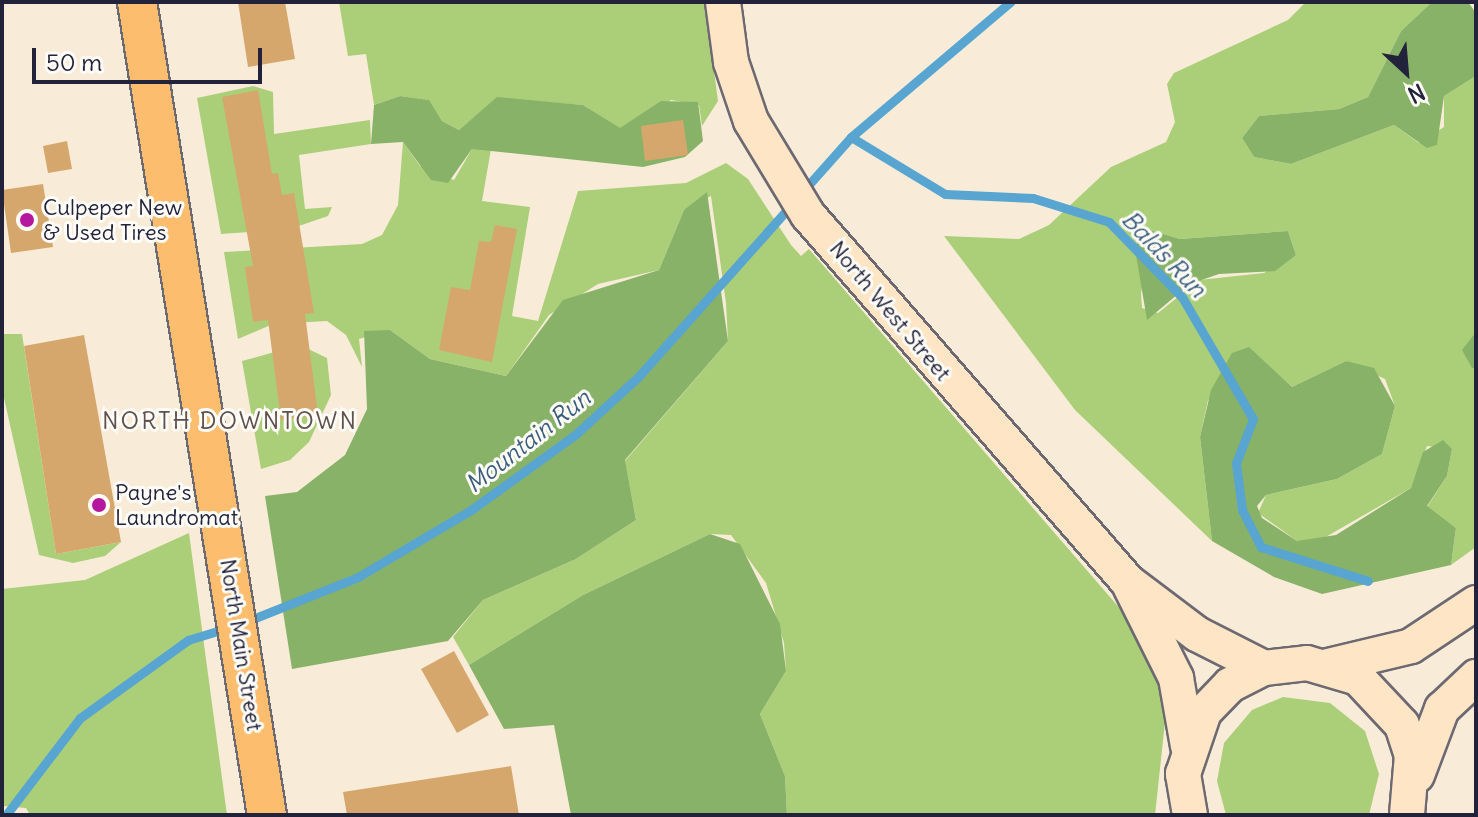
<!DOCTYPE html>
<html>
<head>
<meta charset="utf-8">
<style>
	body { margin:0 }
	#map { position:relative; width:1478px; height:817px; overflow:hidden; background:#f8ecd9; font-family:Delius,sans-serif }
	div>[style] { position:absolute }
	.green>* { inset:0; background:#abcf78 }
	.forest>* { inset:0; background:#88b268 }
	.stream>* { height:9px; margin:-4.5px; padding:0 4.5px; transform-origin:4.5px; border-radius:4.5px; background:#57a5d0 }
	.building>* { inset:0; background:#d6a76c }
	.roads { filter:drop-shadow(2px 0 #6d6972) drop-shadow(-2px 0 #6d6972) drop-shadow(0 2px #6d6972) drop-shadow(0 -2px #6d6972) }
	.secondary>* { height:34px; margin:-17px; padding:0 17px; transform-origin:17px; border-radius:17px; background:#fee5c5 }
	.primary>* { height:38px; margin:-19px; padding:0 19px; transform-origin:19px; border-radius:19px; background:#fcbd6f }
	.dots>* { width:22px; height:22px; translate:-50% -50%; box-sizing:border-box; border:4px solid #fdfcf7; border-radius:50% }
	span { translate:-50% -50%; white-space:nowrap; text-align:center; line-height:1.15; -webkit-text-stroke:6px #fdfcf7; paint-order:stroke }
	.poi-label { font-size:22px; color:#22223b }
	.left { translate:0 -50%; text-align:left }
	.street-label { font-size:22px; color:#22223b }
	.water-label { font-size:24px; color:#3a5d7e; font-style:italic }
	.neighbourhood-label { font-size:24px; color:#61514c; letter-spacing:2px }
	.frame { position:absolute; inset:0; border:4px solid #22223b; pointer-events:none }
	.north { position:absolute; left:1366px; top:32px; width:80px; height:80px; -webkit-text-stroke:6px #fdfcf7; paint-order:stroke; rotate:154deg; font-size:22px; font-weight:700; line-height:32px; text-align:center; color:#22223b }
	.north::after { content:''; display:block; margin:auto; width:28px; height:36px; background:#22223b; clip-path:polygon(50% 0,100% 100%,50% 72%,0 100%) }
	.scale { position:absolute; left:32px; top:48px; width:230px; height:36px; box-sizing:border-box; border:4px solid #22223b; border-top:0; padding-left:10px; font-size:24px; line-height:28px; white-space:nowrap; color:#22223b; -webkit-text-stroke:6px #fdfcf7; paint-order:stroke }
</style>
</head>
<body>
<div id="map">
	<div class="green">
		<i style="clip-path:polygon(339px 2px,705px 2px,718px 101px,702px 126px,699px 105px,671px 100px,620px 129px,583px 105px,497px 98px,459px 130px,442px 121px,428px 100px,400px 96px,374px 105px,366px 54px,348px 56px)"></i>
		<i style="clip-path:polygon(evenodd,1306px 2px,1432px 2px,1401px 31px,1368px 97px,1339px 109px,1259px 116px,1242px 138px,1254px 157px,1291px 164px,1394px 125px,1419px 143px,1444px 127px,1444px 96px,1476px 76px,1476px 547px,1451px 565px,1456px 528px,1427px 507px,1447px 476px,1452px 449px,1427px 446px,1411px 488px,1317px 542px,1297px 541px,1258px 513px,1266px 495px,1337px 479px,1382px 454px,1395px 406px,1385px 379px,1346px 361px,1292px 387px,1273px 370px,1208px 400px,1200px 437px,1212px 541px,1075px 410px,944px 236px,1019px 239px,1049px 225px,1111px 167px,1166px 142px,1175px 122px,1167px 84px,1174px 73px,1288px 20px,1306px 2px,1150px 230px,1180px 239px,1288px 231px,1296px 255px,1264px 273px,1199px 280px,1158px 313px,1142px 308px,1141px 294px,1150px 230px)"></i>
		<i style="clip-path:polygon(253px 86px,273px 92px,274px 134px,370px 120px,371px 144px,299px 155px,305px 209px,332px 207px,328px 216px,290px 229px,221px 234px,197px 98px)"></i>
		<i style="clip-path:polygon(403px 142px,420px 166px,454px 180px,472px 149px,491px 149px,482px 201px,530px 207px,512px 316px,538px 321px,578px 191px,686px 183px,726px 163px,748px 179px,791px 245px,801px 256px,809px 249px,1129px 619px,1158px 669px,1166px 713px,1155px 815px,787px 815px,785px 776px,760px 714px,786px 671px,784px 643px,766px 583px,731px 535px,710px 534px,583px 595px,469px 665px,453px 637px,483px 600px,576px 559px,636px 520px,625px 461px,728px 341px,726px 303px,711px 196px,684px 210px,659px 270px,598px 284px,549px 315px,506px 376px,430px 359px,390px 330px,359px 339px,362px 367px,346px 335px,327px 321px,273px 324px,238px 339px,224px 252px,362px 244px,382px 235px,398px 205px)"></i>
		<i style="clip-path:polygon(2px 334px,22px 334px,56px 554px,121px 542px,105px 556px,73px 563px,39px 555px,2px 389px)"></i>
		<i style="clip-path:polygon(300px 345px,327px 358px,331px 395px,309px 442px,290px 460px,261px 469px,242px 361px)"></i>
		<i style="clip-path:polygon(189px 533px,227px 815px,30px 815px,26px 808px,2px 806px,2px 589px,85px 580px)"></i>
		<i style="clip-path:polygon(1283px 697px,1330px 703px,1365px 731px,1379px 774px,1369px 815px,1226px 815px,1217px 781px,1224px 743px,1252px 710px)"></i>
	</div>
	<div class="forest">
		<i style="clip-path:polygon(1432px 2px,1468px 2px,1476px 13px,1476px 76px,1444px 96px,1437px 145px,1427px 148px,1394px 125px,1291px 164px,1254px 157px,1242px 138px,1259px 116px,1339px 109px,1368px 97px,1401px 31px)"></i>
		<i style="clip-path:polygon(400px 96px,429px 100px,442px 121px,459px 130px,497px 97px,583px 105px,620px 128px,661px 101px,698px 102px,703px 141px,685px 157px,643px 167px,472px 149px,448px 183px,431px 180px,403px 142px,371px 144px,374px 105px)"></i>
		<i style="clip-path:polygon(707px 192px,728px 341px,625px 460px,636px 520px,576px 559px,483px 600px,448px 641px,292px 669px,265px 496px,297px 492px,345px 455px,367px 409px,364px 331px,390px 330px,430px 359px,506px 376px,563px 300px,659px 270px,684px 210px)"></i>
		<i style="clip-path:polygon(1150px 230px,1180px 239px,1288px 231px,1296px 255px,1275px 271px,1219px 274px,1190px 284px,1147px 320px,1136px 255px,1137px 240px)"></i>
		<i style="clip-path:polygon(1476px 332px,1476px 368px,1472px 368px,1462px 350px)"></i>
		<i style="clip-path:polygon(1249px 347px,1292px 387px,1346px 361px,1374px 368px,1395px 406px,1382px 454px,1337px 479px,1266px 495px,1257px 506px,1262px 518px,1297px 541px,1336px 535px,1411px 488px,1423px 452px,1443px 440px,1452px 449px,1447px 476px,1427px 506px,1456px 528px,1451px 565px,1322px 594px,1274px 577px,1212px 541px,1200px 437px,1211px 390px,1232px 353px)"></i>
		<i style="clip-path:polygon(710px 534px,740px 544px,780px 624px,786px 671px,760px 714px,785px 776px,787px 815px,571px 815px,554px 725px,504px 729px,469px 665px,583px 595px)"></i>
	</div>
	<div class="stream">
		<i style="left:851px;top:137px;width:110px;rotate:31.2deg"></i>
		<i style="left:945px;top:194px;width:88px;rotate:2.6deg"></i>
		<i style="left:1033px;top:198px;width:80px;rotate:17.5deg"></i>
		<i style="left:1109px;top:222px;width:105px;rotate:45.8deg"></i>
		<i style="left:1182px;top:297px;width:141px;rotate:59.8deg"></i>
		<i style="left:1253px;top:419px;width:47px;rotate:111.1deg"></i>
		<i style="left:1236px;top:463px;width:47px;rotate:82.7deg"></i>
		<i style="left:1242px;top:510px;width:42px;rotate:62.8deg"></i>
		<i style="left:1261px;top:547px;width:112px;rotate:17.6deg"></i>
		<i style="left:803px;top:191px;width:72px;rotate:-48.4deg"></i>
		<i style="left:851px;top:137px;width:209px;rotate:-40.3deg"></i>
		<i style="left:245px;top:622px;width:122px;rotate:-21.7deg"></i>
		<i style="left:358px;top:577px;width:131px;rotate:-30.7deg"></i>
		<i style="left:471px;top:510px;width:130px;rotate:-35.9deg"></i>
		<i style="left:576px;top:434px;width:84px;rotate:-42.6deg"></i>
		<i style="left:638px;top:377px;width:234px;rotate:-48.3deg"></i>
		<i style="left:6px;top:815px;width:122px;rotate:-52.7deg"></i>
		<i style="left:80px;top:718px;width:133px;rotate:-35.8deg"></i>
		<i style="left:188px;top:640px;width:41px;rotate:-17.1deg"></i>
	</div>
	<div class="building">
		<i style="clip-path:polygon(238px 2px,285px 2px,295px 59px,248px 67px)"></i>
		<i style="clip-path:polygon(258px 90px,272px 174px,278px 173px,282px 195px,294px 193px,314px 313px,305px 314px,318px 415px,281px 420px,268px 320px,253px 322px,245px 267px,253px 266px,222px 97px)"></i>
		<i style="clip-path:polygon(683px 120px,688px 155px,645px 161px,641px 126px)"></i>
		<i style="clip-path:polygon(67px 141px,72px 169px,48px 173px,43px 146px)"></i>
		<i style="clip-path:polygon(43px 184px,53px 247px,11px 253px,2px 190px)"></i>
		<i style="clip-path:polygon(495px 225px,517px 229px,492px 362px,439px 350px,451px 287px,470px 290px,479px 241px,491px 242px)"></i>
		<i style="clip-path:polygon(84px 335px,121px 542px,56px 554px,24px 346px)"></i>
		<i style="clip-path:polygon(454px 651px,489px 715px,457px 733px,421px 669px)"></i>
		<i style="clip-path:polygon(511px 766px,519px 815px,347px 815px,343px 792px)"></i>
	</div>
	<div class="roads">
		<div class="secondary">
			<i style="left:723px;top:2px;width:61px;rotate:82.4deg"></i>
			<i style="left:731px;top:62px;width:62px;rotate:71.3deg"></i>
			<i style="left:751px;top:121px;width:110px;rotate:58.8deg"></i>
			<i style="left:808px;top:215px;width:486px;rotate:48.9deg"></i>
			<i style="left:1127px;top:581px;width:88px;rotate:37.1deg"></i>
			<i style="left:1197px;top:634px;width:75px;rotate:26.9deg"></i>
			<i style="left:1131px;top:588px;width:101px;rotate:63.4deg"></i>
			<i style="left:1176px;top:678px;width:69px;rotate:80deg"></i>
			<i style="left:1328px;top:666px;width:85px;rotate:-13.5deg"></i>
			<i style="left:1411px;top:646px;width:78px;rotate:-33.5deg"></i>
			<i style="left:1417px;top:775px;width:71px;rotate:-69.3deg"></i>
			<i style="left:1442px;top:709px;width:47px;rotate:-43.3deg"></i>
			<i style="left:1190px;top:815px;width:42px;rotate:-99.7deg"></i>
			<i style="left:1183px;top:774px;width:65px;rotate:-71.3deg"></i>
			<i style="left:1204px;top:712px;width:37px;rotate:-46deg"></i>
			<i style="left:1230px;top:685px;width:38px;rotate:-27deg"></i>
			<i style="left:1264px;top:668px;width:43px;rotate:-6.6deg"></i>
			<i style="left:1307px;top:663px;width:53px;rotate:16.4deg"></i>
			<i style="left:1358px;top:678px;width:64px;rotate:46.9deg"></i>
			<i style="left:1402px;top:725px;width:32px;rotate:72deg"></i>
			<i style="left:1412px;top:755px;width:60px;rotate:94.8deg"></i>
		</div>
		<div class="primary">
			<i style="left:137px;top:2px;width:823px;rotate:80.92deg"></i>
		</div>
	</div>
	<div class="dots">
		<i style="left:27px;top:220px;background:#b5179e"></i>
		<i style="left:99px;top:505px;background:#b5179e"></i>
	</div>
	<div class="poi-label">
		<span class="left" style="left:43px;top:220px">Culpeper New<br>&amp; Used Tires</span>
		<span class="left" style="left:115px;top:505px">Payne's<br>Laundromat</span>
	</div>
	<div class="street-label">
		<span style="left:890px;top:311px;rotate:50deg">North West Street</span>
		<span style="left:241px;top:645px;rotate:81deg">North Main Street</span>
	</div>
	<div class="water-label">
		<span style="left:1164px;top:254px;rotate:46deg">Balds Run</span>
		<span style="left:528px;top:441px;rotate:-38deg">Mountain Run</span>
	</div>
	<div class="neighbourhood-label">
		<span style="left:230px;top:421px">NORTH DOWNTOWN</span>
	</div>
	<div class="frame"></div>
	<div class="north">N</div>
	<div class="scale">50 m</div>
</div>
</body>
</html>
